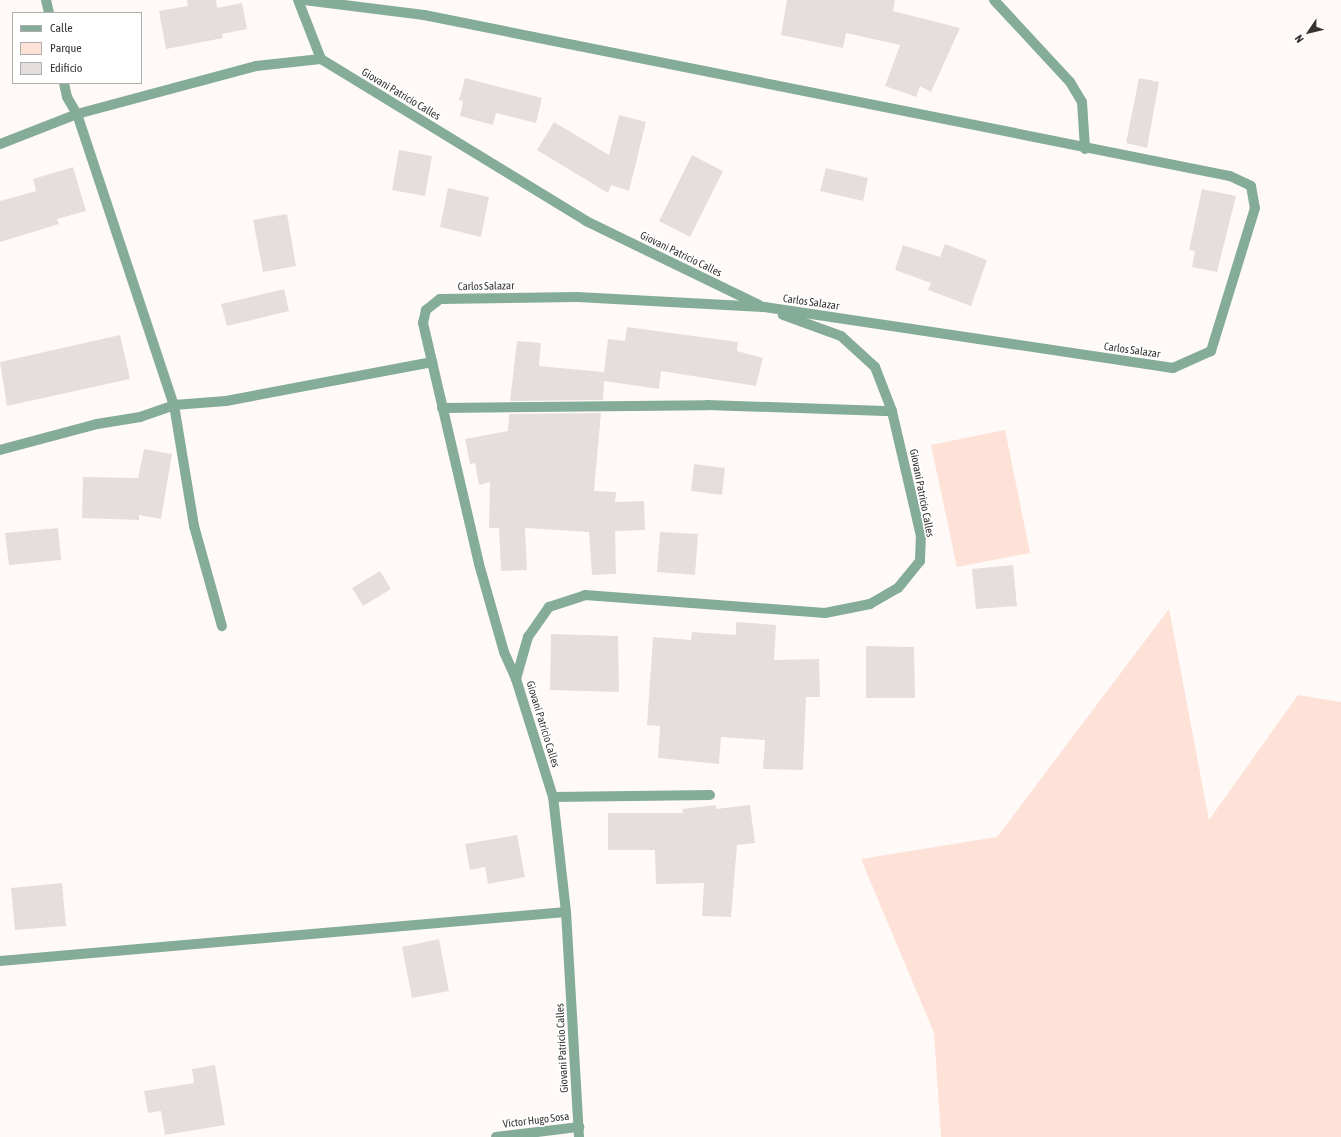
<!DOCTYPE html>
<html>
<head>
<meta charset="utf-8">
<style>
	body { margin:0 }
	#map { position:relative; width:1341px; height:1137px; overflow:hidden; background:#fffaf8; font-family:"Asap Condensed",sans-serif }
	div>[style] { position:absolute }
	.green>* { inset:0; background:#fee1d7 }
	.building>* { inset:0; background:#e4dfdd }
	.minor>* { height:10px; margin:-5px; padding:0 5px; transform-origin:5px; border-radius:5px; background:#84ac99 }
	span { translate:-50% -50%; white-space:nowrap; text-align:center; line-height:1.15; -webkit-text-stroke:3.5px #fff; paint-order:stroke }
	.street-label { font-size:11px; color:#353332 }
	.legend { position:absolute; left:12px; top:12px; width:130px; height:72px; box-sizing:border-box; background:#fff; border:1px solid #aeadad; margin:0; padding:5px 7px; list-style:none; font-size:12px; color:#353332 }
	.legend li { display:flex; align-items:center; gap:8px; height:20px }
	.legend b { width:20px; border:1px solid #aeadad }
	.north { position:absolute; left:1289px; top:12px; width:40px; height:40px; -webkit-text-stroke:3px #fff; paint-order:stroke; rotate:235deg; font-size:11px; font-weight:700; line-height:16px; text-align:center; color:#353332 }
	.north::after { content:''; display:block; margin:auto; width:14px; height:18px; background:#353332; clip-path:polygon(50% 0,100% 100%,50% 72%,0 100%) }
</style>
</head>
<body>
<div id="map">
	<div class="green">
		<i style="clip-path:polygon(1005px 430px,1030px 553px,957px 567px,931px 445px)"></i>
		<i style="clip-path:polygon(1169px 609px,1209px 820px,1298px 695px,1341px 702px,1341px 1137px,941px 1137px,934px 1033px,861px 859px,997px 837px)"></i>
	</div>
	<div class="building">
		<i style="clip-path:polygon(187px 0,216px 0,217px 8px,242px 3px,247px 29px,222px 34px,223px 38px,166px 49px,159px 11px,188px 6px)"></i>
		<i style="clip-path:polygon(787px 0,895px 0,893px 11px,960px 28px,931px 92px,920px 86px,916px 97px,885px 86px,900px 45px,846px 33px,843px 48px,781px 35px)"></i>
		<i style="clip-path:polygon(465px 78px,542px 98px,536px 123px,496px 113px,493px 125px,460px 116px,463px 101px,459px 100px)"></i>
		<i style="clip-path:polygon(1139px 78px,1159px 82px,1147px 148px,1126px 143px)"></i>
		<i style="clip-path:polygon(619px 115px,646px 122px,629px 191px,611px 185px,608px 193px,537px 150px,554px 122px,609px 155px)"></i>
		<i style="clip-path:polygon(399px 150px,432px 156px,425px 196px,392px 190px)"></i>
		<i style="clip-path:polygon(692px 155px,723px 171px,690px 237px,659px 221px)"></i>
		<i style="clip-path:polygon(73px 167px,86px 211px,57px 219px,59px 224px,0 242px,0 201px,36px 191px,33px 179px)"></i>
		<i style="clip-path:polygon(826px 168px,868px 178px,863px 201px,820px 191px)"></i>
		<i style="clip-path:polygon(448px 188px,489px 197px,481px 237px,440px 227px)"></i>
		<i style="clip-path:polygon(1202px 189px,1236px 196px,1217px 272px,1192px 267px,1195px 251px,1189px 250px)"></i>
		<i style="clip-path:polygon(287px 214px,296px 266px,263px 272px,253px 220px)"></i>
		<i style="clip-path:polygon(945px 244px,987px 260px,971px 306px,928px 290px,931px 283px,895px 270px,903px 245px,940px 257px)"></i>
		<i style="clip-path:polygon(284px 289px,289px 311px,227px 326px,221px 304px)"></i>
		<i style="clip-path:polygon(627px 327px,738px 342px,737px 351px,763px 358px,756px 386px,661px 371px,659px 389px,604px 381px,603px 400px,510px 401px,517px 341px,541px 343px,539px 366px,604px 372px,608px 339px,625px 341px)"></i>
		<i style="clip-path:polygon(120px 335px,130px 379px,7px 406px,0 362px)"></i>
		<i style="clip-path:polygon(601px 413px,594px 491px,616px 492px,615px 502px,644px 501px,645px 530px,615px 531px,616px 574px,592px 575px,589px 532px,525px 528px,527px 570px,501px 571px,499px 528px,489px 528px,490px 482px,479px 485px,475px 463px,470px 464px,465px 439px,508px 431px,509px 414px)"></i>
		<i style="clip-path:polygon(144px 449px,172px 454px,161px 519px,139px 515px,139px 520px,82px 518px,83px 477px,138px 478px)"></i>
		<i style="clip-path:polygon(694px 464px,725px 468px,722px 495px,691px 491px)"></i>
		<i style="clip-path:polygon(58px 528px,61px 560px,9px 565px,5px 533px)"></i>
		<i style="clip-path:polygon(660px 532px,698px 534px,695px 575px,657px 572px)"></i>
		<i style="clip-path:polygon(1013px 565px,1017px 606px,976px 609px,972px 569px)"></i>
		<i style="clip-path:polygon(380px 571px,391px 589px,363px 606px,352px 588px)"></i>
		<i style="clip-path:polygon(736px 622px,776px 625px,774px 660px,819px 659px,820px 697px,806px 697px,803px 770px,763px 769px,765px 740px,721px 737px,719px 764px,658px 758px,660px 726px,647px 725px,653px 637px,691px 640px,692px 632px,736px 635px)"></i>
		<i style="clip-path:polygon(551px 634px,618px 636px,619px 692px,550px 690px)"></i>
		<i style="clip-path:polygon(866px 646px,914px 647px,915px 698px,866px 698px)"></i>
		<i style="clip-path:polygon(716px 805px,716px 809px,750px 805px,755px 843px,737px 845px,731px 917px,702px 916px,704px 883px,656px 884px,655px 850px,608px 850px,608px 813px,683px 813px,682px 809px)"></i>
		<i style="clip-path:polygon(517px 835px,525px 877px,488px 884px,485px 867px,470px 870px,465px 844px)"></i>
		<i style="clip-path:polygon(62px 883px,66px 926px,15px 930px,11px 888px)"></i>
		<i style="clip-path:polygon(439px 939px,449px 991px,412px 998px,402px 947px)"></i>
		<i style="clip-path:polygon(215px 1065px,225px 1125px,165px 1135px,161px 1111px,148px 1113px,144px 1091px,194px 1083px,192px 1069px)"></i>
	</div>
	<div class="minor">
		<i style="left:46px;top:0;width:13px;rotate:77deg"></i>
		<i style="left:298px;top:0;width:63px;rotate:68.7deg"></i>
		<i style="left:321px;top:59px;width:311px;rotate:31.4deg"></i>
		<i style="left:586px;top:221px;width:192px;rotate:25.9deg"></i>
		<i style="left:304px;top:0;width:121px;rotate:7.1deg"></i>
		<i style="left:424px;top:15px;width:822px;rotate:11.3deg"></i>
		<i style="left:1230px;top:176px;width:23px;rotate:25deg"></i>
		<i style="left:1251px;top:186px;width:22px;rotate:80deg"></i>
		<i style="left:1255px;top:208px;width:150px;rotate:107.1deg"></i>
		<i style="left:1211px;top:351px;width:42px;rotate:155.9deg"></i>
		<i style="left:1173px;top:368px;width:415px;rotate:-171.5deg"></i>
		<i style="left:763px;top:307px;width:186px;rotate:-176.9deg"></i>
		<i style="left:577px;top:297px;width:137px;rotate:179.2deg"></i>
		<i style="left:440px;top:299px;width:18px;rotate:142deg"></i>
		<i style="left:426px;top:310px;width:13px;rotate:103deg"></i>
		<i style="left:423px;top:323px;width:247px;rotate:76.9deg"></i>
		<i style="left:479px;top:564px;width:91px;rotate:74.1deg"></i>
		<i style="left:504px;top:652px;width:30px;rotate:66deg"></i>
		<i style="left:994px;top:0;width:112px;rotate:47.2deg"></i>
		<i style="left:1070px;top:82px;width:23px;rotate:59deg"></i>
		<i style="left:1082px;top:102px;width:47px;rotate:86.3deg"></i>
		<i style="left:64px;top:83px;width:14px;rotate:78deg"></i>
		<i style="left:67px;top:97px;width:20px;rotate:60deg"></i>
		<i style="left:77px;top:114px;width:307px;rotate:71.6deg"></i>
		<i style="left:174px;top:405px;width:123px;rotate:80.6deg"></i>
		<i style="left:194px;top:526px;width:104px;rotate:74.4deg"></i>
		<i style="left:0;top:144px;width:83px;rotate:-21.3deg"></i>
		<i style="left:77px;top:114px;width:185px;rotate:-15deg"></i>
		<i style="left:256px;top:66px;width:65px;rotate:-6.1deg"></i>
		<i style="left:442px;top:408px;width:265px;rotate:-0.6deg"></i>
		<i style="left:707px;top:405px;width:185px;rotate:1.9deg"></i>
		<i style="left:0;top:450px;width:100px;rotate:-15deg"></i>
		<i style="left:97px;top:424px;width:44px;rotate:-9.2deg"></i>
		<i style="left:140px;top:417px;width:36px;rotate:-19deg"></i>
		<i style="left:174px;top:405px;width:52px;rotate:-4.4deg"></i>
		<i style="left:226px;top:401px;width:210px;rotate:-10.7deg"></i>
		<i style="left:553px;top:797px;width:157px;rotate:-0.7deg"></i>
		<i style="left:0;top:961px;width:568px;rotate:-4.95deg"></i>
		<i style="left:496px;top:1137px;width:84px;rotate:-6.9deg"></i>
		<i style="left:579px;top:1137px;width:225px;rotate:-93.3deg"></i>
		<i style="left:566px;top:912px;width:116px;rotate:-96.4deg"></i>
		<i style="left:553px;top:797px;width:124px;rotate:-107.4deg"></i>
		<i style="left:516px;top:679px;width:44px;rotate:-74.1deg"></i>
		<i style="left:528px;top:637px;width:37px;rotate:-55deg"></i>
		<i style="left:549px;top:607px;width:38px;rotate:-18deg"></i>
		<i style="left:585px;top:595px;width:241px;rotate:4.3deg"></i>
		<i style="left:825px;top:613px;width:46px;rotate:-11.3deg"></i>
		<i style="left:870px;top:604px;width:32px;rotate:-30deg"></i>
		<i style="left:898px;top:588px;width:35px;rotate:-51deg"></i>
		<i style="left:920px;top:561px;width:25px;rotate:-88deg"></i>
		<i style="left:921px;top:536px;width:128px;rotate:-103.1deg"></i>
		<i style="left:892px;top:411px;width:47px;rotate:-111.1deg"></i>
		<i style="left:875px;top:367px;width:46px;rotate:-137.6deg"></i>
		<i style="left:841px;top:336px;width:62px;rotate:-160.1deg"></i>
	</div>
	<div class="street-label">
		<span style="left:401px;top:94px;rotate:31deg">Giovani Patricio Calles</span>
		<span style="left:681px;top:254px;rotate:26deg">Giovani Patricio Calles</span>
		<span style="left:486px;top:286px;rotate:-1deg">Carlos Salazar</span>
		<span style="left:811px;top:302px;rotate:8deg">Carlos Salazar</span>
		<span style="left:1132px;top:350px;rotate:8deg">Carlos Salazar</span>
		<span style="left:922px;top:493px;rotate:79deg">Giovani Patricio Calles</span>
		<span style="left:543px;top:724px;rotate:73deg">Giovani Patricio Calles</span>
		<span style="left:562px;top:1048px;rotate:-93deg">Giovani Patricio Calles</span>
		<span style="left:536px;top:1120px;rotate:-7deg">Victor Hugo Sosa</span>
	</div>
	<ul class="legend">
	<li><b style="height:5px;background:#84ac99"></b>Calle</li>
	<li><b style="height:11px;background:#fee1d7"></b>Parque</li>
	<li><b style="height:11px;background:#e4dfdd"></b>Edificio</li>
	</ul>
	<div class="north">N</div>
</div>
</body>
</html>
